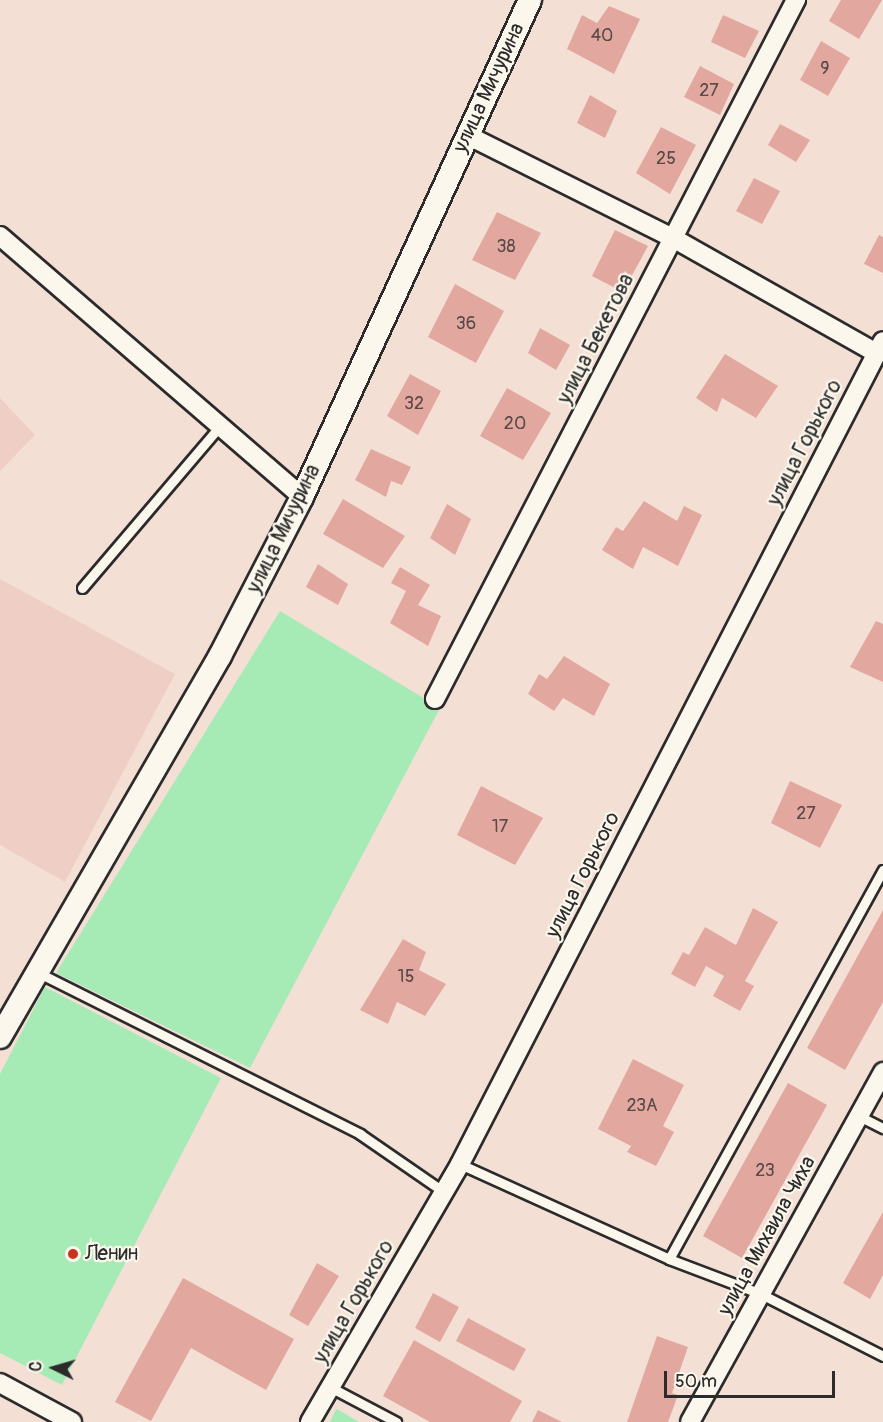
<!DOCTYPE html>
<html>
<head>
<meta charset="utf-8">
<style>
	body { margin:0 }
	#map { position:relative; width:883px; height:1422px; overflow:hidden; background:#f4dfd5; font-family:Pangolin,sans-serif }
	div>[style] { position:absolute }
	.built>* { inset:0; background:#efcec5 }
	.green>* { inset:0; background:#a6ebb6 }
	.building>* { inset:0; background:#e2a89f }
	.roads { filter:drop-shadow(2px 0 #2b2b2b) drop-shadow(-2px 0 #2b2b2b) drop-shadow(0 2px #2b2b2b) drop-shadow(0 -2px #2b2b2b) }
	.service>* { height:9px; margin:-4.5px; padding:0 4.5px; transform-origin:4.5px; border-radius:4.5px; background:#fbf7ec }
	.minor>* { height:18px; margin:-9px; padding:0 9px; transform-origin:9px; border-radius:9px; background:#fbf7ec }
	.tertiary>* { height:22px; margin:-11px; padding:0 11px; transform-origin:11px; border-radius:11px; background:#fbf7ec }
	.dots>* { width:16px; height:16px; translate:-50% -50%; box-sizing:border-box; border:3px solid #fbf7ec; border-radius:50% }
	span { translate:-50% -50%; white-space:nowrap; text-align:center; line-height:1.15; -webkit-text-stroke:4.5px #fbf7ec; paint-order:stroke }
	.number-label { font-size:18px; color:#594a48 }
	.number-label span { -webkit-text-stroke-width:0 }
	.street-label { font-size:21px; color:#2b2b2b }
	.poi-label { font-size:21px; color:#2b2b2b }
	.left { translate:0 -50%; text-align:left }
	.north { position:absolute; left:24px; top:1338px; width:60px; height:60px; -webkit-text-stroke:4px #fbf7ec; paint-order:stroke; rotate:275deg; font-size:16px; font-weight:700; line-height:24px; text-align:center; color:#2b2b2b }
	.north::after { content:''; display:block; margin:auto; width:21px; height:27px; background:#2b2b2b; clip-path:polygon(50% 0,100% 100%,50% 72%,0 100%) }
	.scale { position:absolute; left:664px; top:1371px; width:171px; height:27px; box-sizing:border-box; border:3px solid #2b2b2b; border-top:0; padding-left:8px; font-size:18px; line-height:21px; white-space:nowrap; color:#2b2b2b; -webkit-text-stroke:4px #fbf7ec; paint-order:stroke }
</style>
</head>
<body>
<div id="map">
	<div class="built">
		<i style="clip-path:polygon(0 398px,35px 435px,0 471px)"></i>
		<i style="clip-path:polygon(0 579px,175px 674px,65px 882px,0 845px)"></i>
	</div>
	<div class="green">
		<i style="clip-path:polygon(280px 611px,440px 708px,250px 1068px,56px 973px)"></i>
		<i style="clip-path:polygon(45px 987px,221px 1078px,62px 1385px,0 1353px,0 1074px)"></i>
		<i style="clip-path:polygon(336px 1409px,337px 1409px,359px 1422px,330px 1422px)"></i>
	</div>
	<div class="building">
		<i style="clip-path:polygon(841px 0,882px 0,859px 39px,829px 21px)"></i>
		<i style="clip-path:polygon(609px 6px,640px 19px,614px 74px,567px 49px,582px 15px,597px 23px)"></i>
		<i style="clip-path:polygon(723px 15px,759px 31px,745px 58px,711px 42px)"></i>
		<i style="clip-path:polygon(821px 41px,850px 58px,828px 96px,800px 80px)"></i>
		<i style="clip-path:polygon(700px 66px,734px 84px,720px 115px,684px 97px)"></i>
		<i style="clip-path:polygon(590px 95px,617px 111px,605px 138px,577px 123px)"></i>
		<i style="clip-path:polygon(780px 124px,810px 140px,796px 162px,768px 145px)"></i>
		<i style="clip-path:polygon(661px 127px,696px 145px,670px 194px,636px 173px)"></i>
		<i style="clip-path:polygon(754px 178px,780px 191px,762px 224px,736px 211px)"></i>
		<i style="clip-path:polygon(497px 212px,541px 233px,515px 280px,472px 260px)"></i>
		<i style="clip-path:polygon(615px 230px,648px 246px,623px 292px,592px 276px)"></i>
		<i style="clip-path:polygon(879px 235px,883px 237px,883px 273px,864px 264px)"></i>
		<i style="clip-path:polygon(455px 284px,504px 311px,476px 363px,428px 337px)"></i>
		<i style="clip-path:polygon(540px 328px,570px 345px,556px 370px,528px 353px)"></i>
		<i style="clip-path:polygon(725px 354px,778px 386px,756px 418px,722px 398px,717px 412px,696px 398px)"></i>
		<i style="clip-path:polygon(410px 374px,441px 391px,418px 435px,387px 416px)"></i>
		<i style="clip-path:polygon(507px 388px,551px 413px,523px 460px,480px 436px)"></i>
		<i style="clip-path:polygon(371px 449px,411px 467px,402px 485px,391px 481px,386px 497px,355px 480px)"></i>
		<i style="clip-path:polygon(343px 499px,405px 536px,383px 568px,323px 534px)"></i>
		<i style="clip-path:polygon(644px 501px,677px 521px,684px 506px,702px 515px,678px 566px,643px 547px,633px 569px,602px 550px,616px 527px,623px 531px)"></i>
		<i style="clip-path:polygon(447px 504px,471px 519px,455px 555px,430px 538px)"></i>
		<i style="clip-path:polygon(318px 564px,348px 584px,338px 605px,306px 587px)"></i>
		<i style="clip-path:polygon(400px 567px,430px 585px,418px 605px,441px 616px,428px 646px,390px 623px,406px 591px,391px 583px)"></i>
		<i style="clip-path:polygon(876px 621px,883px 624px,883px 682px,850px 667px)"></i>
		<i style="clip-path:polygon(564px 656px,610px 684px,594px 716px,563px 698px,554px 711px,528px 694px,539px 674px,547px 679px)"></i>
		<i style="clip-path:polygon(790px 781px,842px 805px,820px 848px,771px 823px)"></i>
		<i style="clip-path:polygon(481px 786px,543px 818px,515px 865px,457px 835px)"></i>
		<i style="clip-path:polygon(753px 908px,778px 922px,745px 981px,754px 986px,740px 1011px,713px 996px,724px 976px,706px 966px,695px 987px,671px 974px,683px 952px,689px 955px,705px 927px,736px 945px)"></i>
		<i style="clip-path:polygon(883px 910px,883px 1002px,845px 1070px,807px 1048px)"></i>
		<i style="clip-path:polygon(403px 939px,426px 952px,419px 970px,446px 984px,425px 1016px,397px 1002px,388px 1024px,360px 1010px)"></i>
		<i style="clip-path:polygon(633px 1059px,684px 1085px,663px 1126px,674px 1132px,656px 1166px,627px 1152px,631px 1146px,598px 1129px)"></i>
		<i style="clip-path:polygon(788px 1083px,827px 1105px,742px 1258px,703px 1236px)"></i>
		<i style="clip-path:polygon(883px 1212px,883px 1275px,870px 1299px,843px 1283px)"></i>
		<i style="clip-path:polygon(317px 1263px,339px 1276px,308px 1326px,289px 1315px)"></i>
		<i style="clip-path:polygon(183px 1278px,294px 1339px,266px 1390px,191px 1348px,151px 1421px,115px 1402px)"></i>
		<i style="clip-path:polygon(433px 1293px,459px 1307px,440px 1342px,415px 1328px)"></i>
		<i style="clip-path:polygon(468px 1318px,526px 1349px,514px 1371px,456px 1341px)"></i>
		<i style="clip-path:polygon(657px 1336px,688px 1347px,672px 1393px,678px 1395px,668px 1422px,627px 1422px)"></i>
		<i style="clip-path:polygon(414px 1340px,522px 1401px,510px 1422px,430px 1422px,383px 1396px)"></i>
		<i style="clip-path:polygon(538px 1410px,562px 1422px,532px 1422px)"></i>
	</div>
	<div class="roads">
		<div class="service">
			<i style="left:82px;top:588px;width:211px;rotate:-49.6deg"></i>
			<i style="left:39px;top:973px;width:359px;rotate:26.6deg"></i>
			<i style="left:360px;top:1134px;width:102px;rotate:34.6deg"></i>
			<i style="left:859px;top:1116px;width:27px;rotate:27deg"></i>
			<i style="left:460px;top:1164px;width:230px;rotate:24.4deg"></i>
			<i style="left:669px;top:1259px;width:98px;rotate:20.8deg"></i>
			<i style="left:761px;top:1294px;width:137px;rotate:26.9deg"></i>
			<i style="left:669px;top:1259px;width:444px;rotate:-61.2deg"></i>
			<i style="left:330px;top:1387px;width:75px;rotate:27.9deg"></i>
		</div>
		<div class="minor">
			<i style="left:467px;top:135px;width:230px;rotate:26.6deg"></i>
			<i style="left:673px;top:238px;width:233px;rotate:29.5deg"></i>
			<i style="left:0;top:236px;width:399px;rotate:40.8deg"></i>
			<i style="left:435px;top:699px;width:787px;rotate:-62.69deg"></i>
			<i style="left:0;top:1383px;width:82px;rotate:28.4deg"></i>
			<i style="left:310px;top:1422px;width:298px;rotate:-59.8deg"></i>
			<i style="left:460px;top:1164px;width:925px;rotate:-62.8deg"></i>
			<i style="left:690px;top:1422px;width:400px;rotate:-61.1deg"></i>
		</div>
		<div class="tertiary">
			<i style="left:0;top:1037px;width:440px;rotate:-60deg"></i>
			<i style="left:220px;top:656px;width:179px;rotate:-62.7deg"></i>
			<i style="left:302px;top:497px;width:547px;rotate:-65.36deg"></i>
		</div>
	</div>
	<div class="dots">
		<i style="left:73px;top:1254px;background:#c8321e"></i>
	</div>
	<div class="number-label">
		<span style="left:602px;top:36px">40</span>
		<span style="left:825px;top:69px">9</span>
		<span style="left:709px;top:91px">27</span>
		<span style="left:666px;top:159px">25</span>
		<span style="left:506px;top:247px">38</span>
		<span style="left:466px;top:324px">36</span>
		<span style="left:414px;top:404px">32</span>
		<span style="left:515px;top:424px">20</span>
		<span style="left:806px;top:814px">27</span>
		<span style="left:500px;top:827px">17</span>
		<span style="left:406px;top:977px">15</span>
		<span style="left:642px;top:1106px">23А</span>
		<span style="left:765px;top:1171px">23</span>
	</div>
	<div class="street-label">
		<span style="left:489px;top:88px;rotate:-65deg">улица Мичурина</span>
		<span style="left:596px;top:339px;rotate:-63deg">улица Бекетова</span>
		<span style="left:805px;top:443px;rotate:-63deg">улица Горького</span>
		<span style="left:284px;top:529px;rotate:-64deg">улица Мичурина</span>
		<span style="left:583px;top:875px;rotate:-63deg">улица Горького</span>
		<span style="left:767px;top:1236px;rotate:-61deg">улица Михаила Чиха</span>
		<span style="left:354px;top:1302px;rotate:-60deg">улица Горького</span>
	</div>
	<div class="poi-label">
		<span class="left" style="left:85px;top:1254px">Ленин</span>
	</div>
	<div class="north">С</div>
	<div class="scale">50 m</div>
</div>
</body>
</html>
